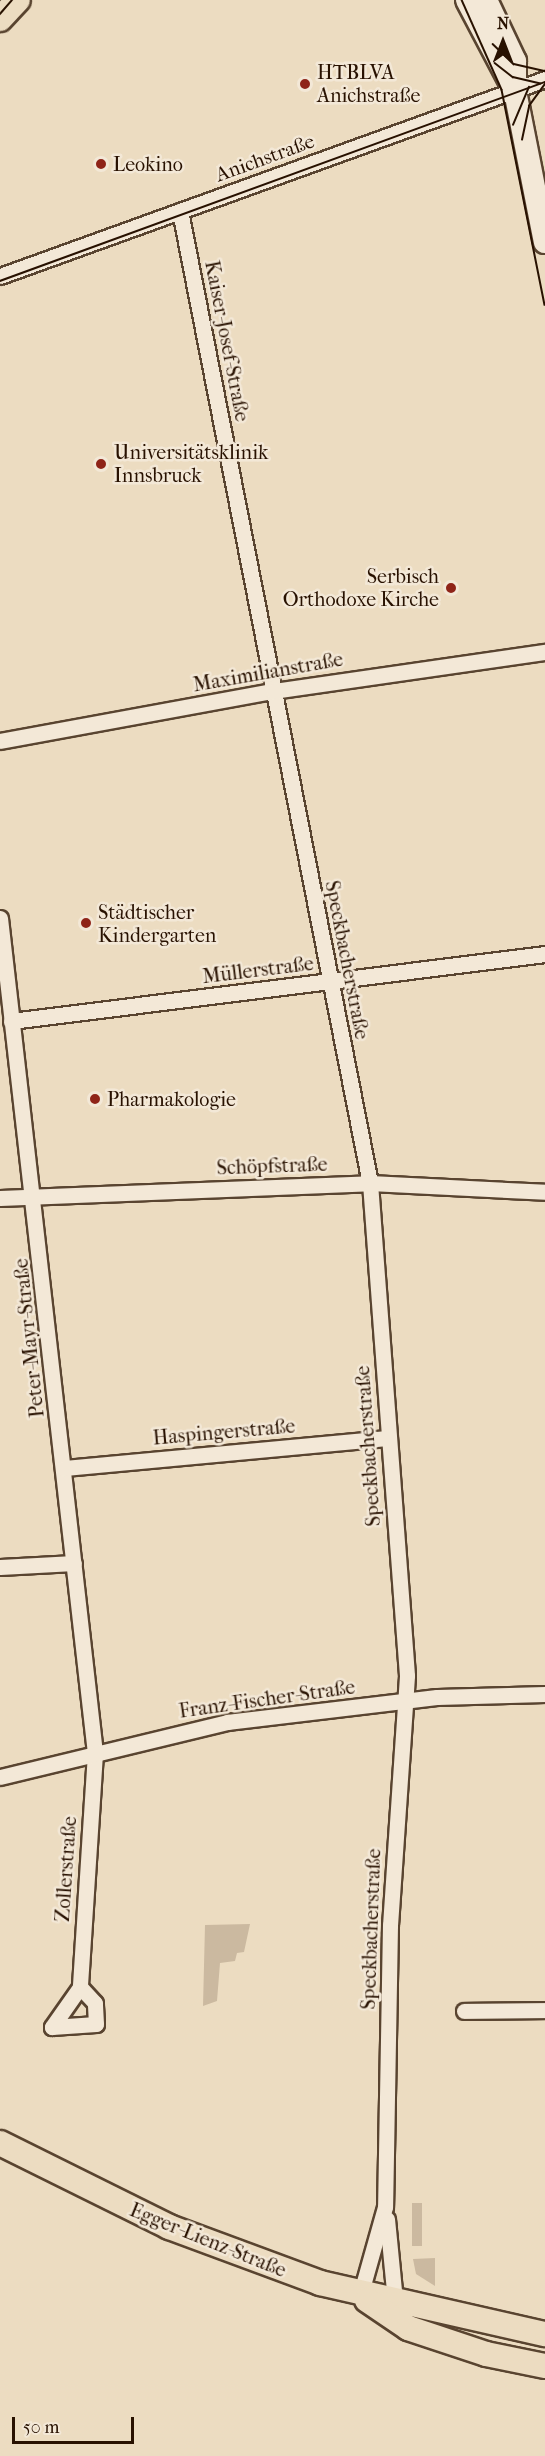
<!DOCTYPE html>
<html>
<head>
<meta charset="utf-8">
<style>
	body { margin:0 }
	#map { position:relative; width:545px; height:2456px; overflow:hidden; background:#ecdcc1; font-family:"IM FELL French Canon",serif }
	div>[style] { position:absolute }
	.green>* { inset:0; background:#cbb9a0 }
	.roads { filter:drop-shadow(2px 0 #594430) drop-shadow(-2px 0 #594430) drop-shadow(0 2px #594430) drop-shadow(0 -2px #594430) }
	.street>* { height:15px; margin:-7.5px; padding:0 7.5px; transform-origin:7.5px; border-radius:7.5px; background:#f3e8d7 }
	.secondary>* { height:22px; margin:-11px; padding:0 11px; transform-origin:11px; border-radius:11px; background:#f3e8d7 }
	.primary>* { height:24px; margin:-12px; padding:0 12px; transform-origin:12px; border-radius:12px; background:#ecdcc1 }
	.tram>* { height:1.5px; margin:-0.75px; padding:0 0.75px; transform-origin:0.75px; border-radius:0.75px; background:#281100 }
	.dots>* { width:16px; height:16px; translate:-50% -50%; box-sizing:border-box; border:3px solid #f3e8d7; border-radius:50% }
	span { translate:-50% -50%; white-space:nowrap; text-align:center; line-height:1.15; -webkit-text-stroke:5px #f3e8d7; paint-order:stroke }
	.poi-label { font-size:20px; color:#281100 }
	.left { translate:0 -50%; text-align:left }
	.right { translate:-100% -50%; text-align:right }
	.street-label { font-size:20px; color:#281100 }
	.north { position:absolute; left:473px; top:12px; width:60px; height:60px; -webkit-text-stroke:4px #f3e8d7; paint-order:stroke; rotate:0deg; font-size:16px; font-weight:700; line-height:24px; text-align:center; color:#281100 }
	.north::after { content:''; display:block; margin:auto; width:21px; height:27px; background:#281100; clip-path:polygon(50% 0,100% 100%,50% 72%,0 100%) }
	.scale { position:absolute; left:12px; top:2417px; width:122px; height:27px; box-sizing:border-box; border:3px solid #281100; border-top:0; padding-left:8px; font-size:18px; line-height:21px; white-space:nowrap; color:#281100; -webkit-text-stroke:4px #f3e8d7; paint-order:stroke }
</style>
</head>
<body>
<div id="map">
	<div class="green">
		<i style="clip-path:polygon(250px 1924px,244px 1952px,237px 1953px,235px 1961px,220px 1963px,217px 2001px,203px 2006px,205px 1925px)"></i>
		<i style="clip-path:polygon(412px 2203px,422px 2203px,422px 2246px,412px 2246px)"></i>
		<i style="clip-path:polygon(435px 2258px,435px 2286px,416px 2274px,413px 2259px)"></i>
	</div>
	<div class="roads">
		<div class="street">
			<i style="left:180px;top:211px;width:990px;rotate:78.94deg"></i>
			<i style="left:370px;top:1183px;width:494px;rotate:85.7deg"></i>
			<i style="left:407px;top:1676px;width:250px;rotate:93.9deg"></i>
			<i style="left:390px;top:1925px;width:282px;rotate:91deg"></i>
			<i style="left:385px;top:2207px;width:92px;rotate:105.7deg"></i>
			<i style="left:0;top:276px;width:580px;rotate:-19.87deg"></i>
			<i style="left:0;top:741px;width:278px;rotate:-10.4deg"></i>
			<i style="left:273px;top:691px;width:275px;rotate:-8.2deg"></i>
			<i style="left:0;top:918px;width:840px;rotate:83.51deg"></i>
			<i style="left:95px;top:1753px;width:234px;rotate:93.7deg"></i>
			<i style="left:80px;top:1987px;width:49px;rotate:125deg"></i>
			<i style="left:11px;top:1021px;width:538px;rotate:-7.15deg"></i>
			<i style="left:0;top:1198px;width:370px;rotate:-2.3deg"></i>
			<i style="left:370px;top:1183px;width:175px;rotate:2.9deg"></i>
			<i style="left:64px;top:1468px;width:325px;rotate:-5.3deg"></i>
			<i style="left:0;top:1567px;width:74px;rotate:-3.1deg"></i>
			<i style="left:0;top:1777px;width:234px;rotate:-13.6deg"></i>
			<i style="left:227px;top:1722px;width:211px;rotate:-6.8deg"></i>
			<i style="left:437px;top:1697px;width:108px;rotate:-1.6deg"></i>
			<i style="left:464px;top:2011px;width:81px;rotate:-0.7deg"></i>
			<i style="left:52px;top:2027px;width:44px;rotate:-3.9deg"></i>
			<i style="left:96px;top:2024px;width:21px;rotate:-93deg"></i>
			<i style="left:95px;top:2003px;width:22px;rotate:-133deg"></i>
			<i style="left:387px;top:2219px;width:82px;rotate:84.4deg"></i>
		</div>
		<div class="secondary">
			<i style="left:467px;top:0;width:103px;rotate:62.2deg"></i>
			<i style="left:486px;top:0;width:68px;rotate:64.6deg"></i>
			<i style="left:515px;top:61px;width:30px;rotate:90deg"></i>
			<i style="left:515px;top:91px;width:154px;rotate:78.8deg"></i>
		</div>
		<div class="primary">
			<i style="left:0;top:19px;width:26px;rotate:-47deg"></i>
			<i style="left:0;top:2143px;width:189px;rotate:26.4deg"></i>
			<i style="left:169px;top:2227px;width:161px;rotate:20.3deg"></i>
			<i style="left:320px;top:2283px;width:231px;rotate:12.8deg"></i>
			<i style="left:367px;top:2300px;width:50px;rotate:34.3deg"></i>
			<i style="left:408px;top:2328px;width:82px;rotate:18.4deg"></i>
			<i style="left:486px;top:2354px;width:60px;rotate:11.5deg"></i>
		</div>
	</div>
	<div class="tram">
		<i style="left:462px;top:0;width:98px;rotate:66deg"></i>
		<i style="left:502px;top:90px;width:219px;rotate:78.7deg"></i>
		<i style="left:0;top:14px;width:18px;rotate:-49deg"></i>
		<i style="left:493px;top:44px;width:29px;rotate:44deg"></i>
		<i style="left:514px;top:64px;width:32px;rotate:13deg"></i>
		<i style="left:495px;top:63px;width:23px;rotate:38deg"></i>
		<i style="left:513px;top:77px;width:28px;rotate:13deg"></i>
		<i style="left:513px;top:125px;width:41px;rotate:-67.2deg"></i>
		<i style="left:522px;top:140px;width:35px;rotate:-78deg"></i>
		<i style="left:529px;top:106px;width:27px;rotate:-54deg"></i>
		<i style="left:0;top:281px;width:580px;rotate:-20.06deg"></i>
	</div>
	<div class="dots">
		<i style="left:305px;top:84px;background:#8f2418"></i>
		<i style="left:101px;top:164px;background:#8f2418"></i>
		<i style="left:101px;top:464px;background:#8f2418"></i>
		<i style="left:451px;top:588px;background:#8f2418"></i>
		<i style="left:86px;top:923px;background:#8f2418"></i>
		<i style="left:95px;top:1099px;background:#8f2418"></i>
	</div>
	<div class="poi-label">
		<span class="left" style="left:317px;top:84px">HTBLVA<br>Anichstraße</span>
		<span class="left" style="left:113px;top:164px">Leokino</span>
		<span class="left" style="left:114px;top:464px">Universitätsklinik<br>Innsbruck</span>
		<span class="right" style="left:439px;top:588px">Serbisch<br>Orthodoxe Kirche</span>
		<span class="left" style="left:98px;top:924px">Städtischer<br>Kindergarten</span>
		<span class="left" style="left:107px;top:1099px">Pharmakologie</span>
	</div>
	<div class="street-label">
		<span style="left:265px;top:158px;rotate:-20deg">Anichstraße</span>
		<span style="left:227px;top:341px;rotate:79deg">Kaiser-Josef-Straße</span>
		<span style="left:268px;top:672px;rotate:-10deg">Maximilianstraße</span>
		<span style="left:347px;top:960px;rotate:79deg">Speckbacherstraße</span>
		<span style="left:258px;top:970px;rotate:-7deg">Müllerstraße</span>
		<span style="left:272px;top:1166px;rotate:-2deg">Schöpfstraße</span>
		<span style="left:29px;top:1338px;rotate:-96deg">Peter-Mayr-Straße</span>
		<span style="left:224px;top:1432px;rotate:-5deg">Haspingerstraße</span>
		<span style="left:368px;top:1446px;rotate:-94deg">Speckbacherstraße</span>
		<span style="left:267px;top:1699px;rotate:-8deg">Franz-Fischer-Straße</span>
		<span style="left:66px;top:1869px;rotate:-86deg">Zollerstraße</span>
		<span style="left:371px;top:1929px;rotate:-88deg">Speckbacherstraße</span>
		<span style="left:208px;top:2240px;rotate:22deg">Egger-Lienz-Straße</span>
	</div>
	<div class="north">N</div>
	<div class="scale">50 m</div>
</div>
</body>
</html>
